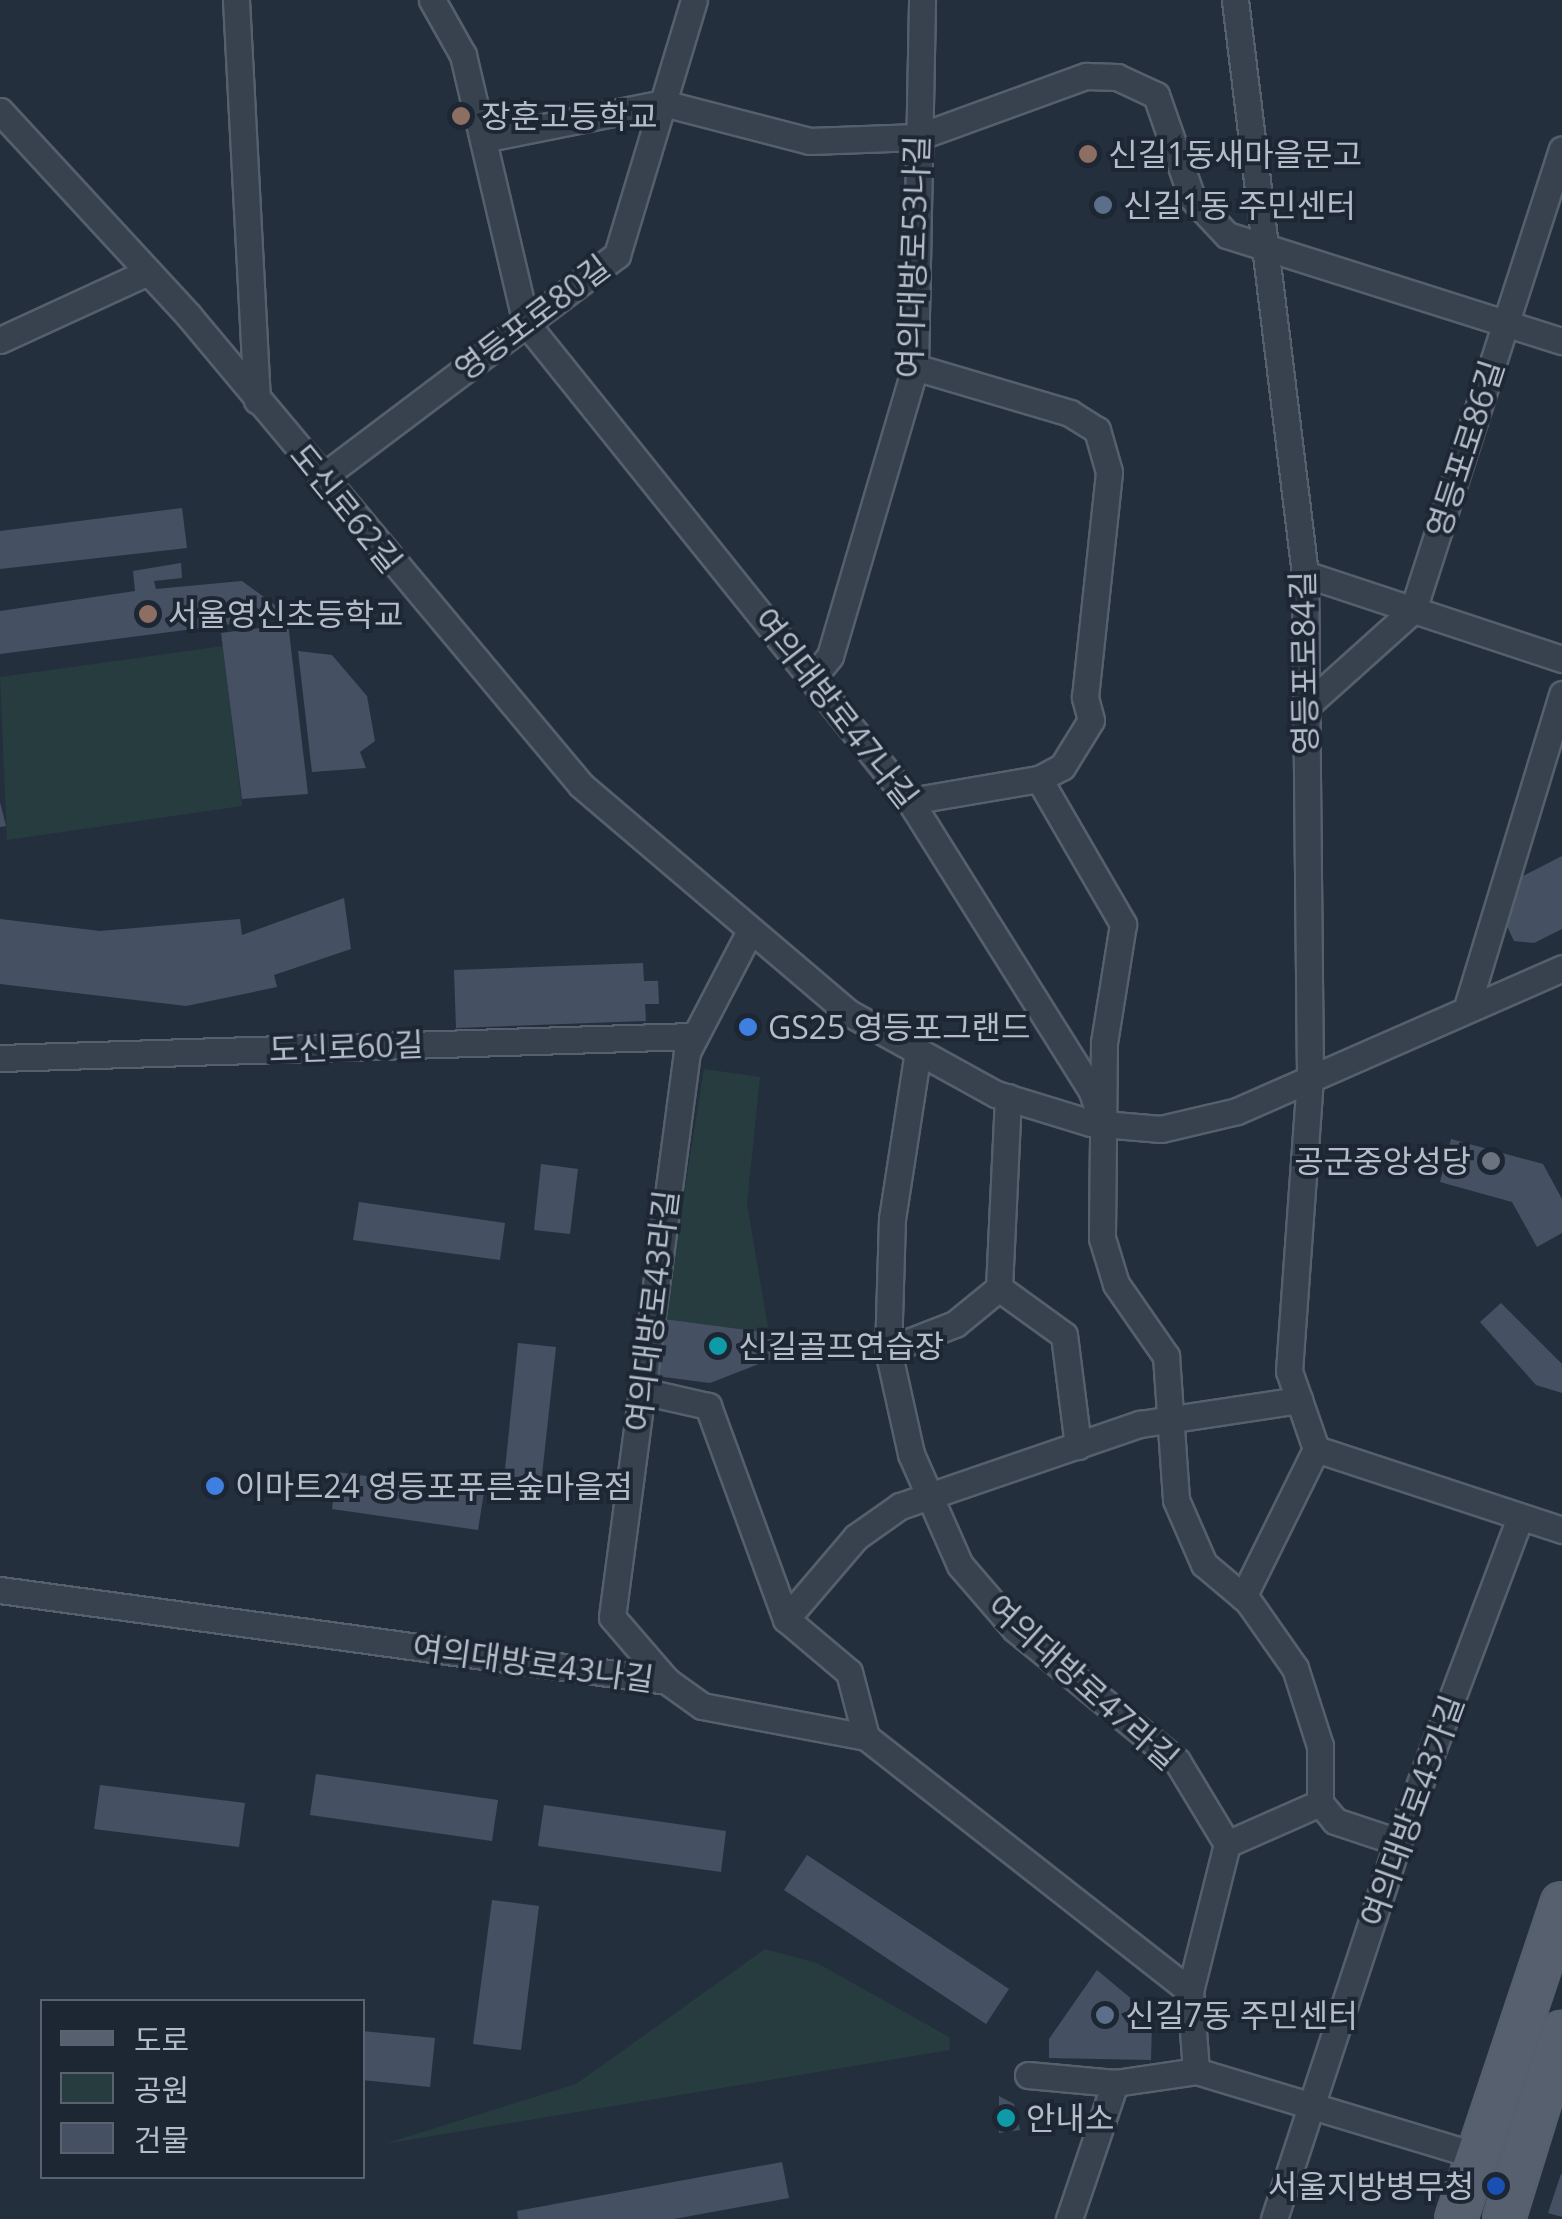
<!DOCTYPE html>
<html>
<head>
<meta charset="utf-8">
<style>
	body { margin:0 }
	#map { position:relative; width:1562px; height:2219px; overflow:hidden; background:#242f3e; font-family:"Open Sans","Noto Sans KR",sans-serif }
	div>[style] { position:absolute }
	.green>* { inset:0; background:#263c3f }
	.building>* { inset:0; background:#455162 }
	.roads { filter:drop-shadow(2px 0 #565f6c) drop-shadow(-2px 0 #565f6c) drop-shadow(0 2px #565f6c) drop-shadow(0 -2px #565f6c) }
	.minor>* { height:25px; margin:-12.5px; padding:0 12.5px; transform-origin:12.5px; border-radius:12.5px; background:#38414e }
	.primary>* { height:40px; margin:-20px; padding:0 20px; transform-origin:20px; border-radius:20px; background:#56606e }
	.dots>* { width:28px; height:28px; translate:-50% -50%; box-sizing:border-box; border:5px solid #1d2633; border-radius:50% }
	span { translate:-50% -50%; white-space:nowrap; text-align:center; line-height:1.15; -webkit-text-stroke:8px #1d2633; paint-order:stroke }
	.poi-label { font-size:32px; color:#b4bcc9 }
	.left { translate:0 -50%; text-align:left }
	.right { translate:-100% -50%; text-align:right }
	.street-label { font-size:32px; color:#b4bcc9 }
	.legend { position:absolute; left:40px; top:1999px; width:325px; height:180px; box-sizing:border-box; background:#1d2633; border:2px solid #59626f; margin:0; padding:12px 18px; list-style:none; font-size:30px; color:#b4bcc9 }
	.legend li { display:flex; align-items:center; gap:20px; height:50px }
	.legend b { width:50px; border:2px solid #59626f }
</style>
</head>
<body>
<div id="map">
	<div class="green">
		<i style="clip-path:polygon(223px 646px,242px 806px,7px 840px,0 677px)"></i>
		<i style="clip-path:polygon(704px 1069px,760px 1077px,747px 1204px,769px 1333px,664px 1319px)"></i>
		<i style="clip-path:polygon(765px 1949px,817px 1963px,949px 2037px,950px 2050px,384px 2144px,576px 2084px)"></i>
	</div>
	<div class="building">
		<i style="clip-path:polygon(182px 508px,187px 548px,0 569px,0 531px)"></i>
		<i style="clip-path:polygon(181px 563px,182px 578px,154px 581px,156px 589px,242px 581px,287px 614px,308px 794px,242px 799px,221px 633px,282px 625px,244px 599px,247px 622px,0 654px,0 611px,135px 591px,133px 571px)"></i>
		<i style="clip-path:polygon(298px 651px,332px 655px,367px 696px,375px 741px,360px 752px,366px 768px,312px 772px)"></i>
		<i style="clip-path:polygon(0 802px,6px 826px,0 827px)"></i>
		<i style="clip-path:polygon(1562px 856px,1562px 929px,1534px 943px,1514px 941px,1504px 920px,1519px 878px)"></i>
		<i style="clip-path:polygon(344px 898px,351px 949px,274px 975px,277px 987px,186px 1006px,0 984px,0 919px,100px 931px,240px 919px,242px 935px)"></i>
		<i style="clip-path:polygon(643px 963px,644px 981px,658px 981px,659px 1004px,645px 1004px,646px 1021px,456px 1028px,454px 970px)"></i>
		<i style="clip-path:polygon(1451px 1139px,1543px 1164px,1562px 1199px,1562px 1233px,1537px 1247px,1512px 1202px,1440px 1182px)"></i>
		<i style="clip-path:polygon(541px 1164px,578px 1169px,570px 1234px,534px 1230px)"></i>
		<i style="clip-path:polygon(359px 1202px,505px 1223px,500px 1260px,353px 1240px)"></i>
		<i style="clip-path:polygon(1501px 1303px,1562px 1364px,1562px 1393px,1536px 1385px,1480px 1322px)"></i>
		<i style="clip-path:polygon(664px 1319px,777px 1334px,774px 1358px,710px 1383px,656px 1376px)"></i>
		<i style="clip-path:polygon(518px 1343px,556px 1347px,540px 1493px,503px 1489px)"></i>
		<i style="clip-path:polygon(337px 1472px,484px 1492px,478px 1530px,332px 1509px)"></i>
		<i style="clip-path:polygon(316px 1774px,498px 1800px,492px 1841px,310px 1815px)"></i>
		<i style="clip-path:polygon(100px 1785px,245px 1803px,239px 1847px,94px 1829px)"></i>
		<i style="clip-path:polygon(544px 1805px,726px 1831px,721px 1872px,538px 1846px)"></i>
		<i style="clip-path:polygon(807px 1855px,1009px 1989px,986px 2024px,784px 1890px)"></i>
		<i style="clip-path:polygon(492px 1900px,539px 1906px,521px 2050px,473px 2044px)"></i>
		<i style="clip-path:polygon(1097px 1970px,1140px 2006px,1139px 2023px,1152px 2023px,1151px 2060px,1049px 2058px,1049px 2039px)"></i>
		<i style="clip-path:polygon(362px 2031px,435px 2038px,430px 2087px,362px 2080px)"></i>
		<i style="clip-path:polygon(999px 2096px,1014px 2104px,1020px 2130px,999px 2133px)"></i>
		<i style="clip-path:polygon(782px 2162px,789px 2198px,674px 2219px,518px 2219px,517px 2211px)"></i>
		<i style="clip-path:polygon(1561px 2174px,1562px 2174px,1562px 2217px,1548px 2213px)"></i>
	</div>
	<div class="roads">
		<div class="minor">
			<i style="left:236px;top:0;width:401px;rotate:87deg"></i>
			<i style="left:432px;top:0;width:63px;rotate:60.6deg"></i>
			<i style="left:463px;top:55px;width:275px;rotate:76.8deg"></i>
			<i style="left:526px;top:323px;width:613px;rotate:51.22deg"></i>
			<i style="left:910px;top:801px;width:340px;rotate:57.9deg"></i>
			<i style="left:1091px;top:1089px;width:37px;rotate:71deg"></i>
			<i style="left:1235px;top:0;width:578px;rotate:83.05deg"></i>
			<i style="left:1305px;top:574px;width:504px;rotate:89.43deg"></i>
			<i style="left:1310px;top:1078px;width:294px;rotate:94.1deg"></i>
			<i style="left:1289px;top:1371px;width:83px;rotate:70.9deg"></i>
			<i style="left:1316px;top:1449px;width:259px;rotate:18.2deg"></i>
			<i style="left:0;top:111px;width:279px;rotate:47.3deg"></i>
			<i style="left:189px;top:316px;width:611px;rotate:50.11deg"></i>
			<i style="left:581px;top:785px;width:352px;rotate:40.4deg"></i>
			<i style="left:849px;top:1013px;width:168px;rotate:28.9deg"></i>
			<i style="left:996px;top:1094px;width:99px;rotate:17deg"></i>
			<i style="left:1091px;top:1123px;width:70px;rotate:4.9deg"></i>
			<i style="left:1161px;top:1129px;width:78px;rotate:-13.3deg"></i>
			<i style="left:1237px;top:1111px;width:355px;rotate:-23.7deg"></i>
			<i style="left:483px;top:139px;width:184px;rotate:-11.3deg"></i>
			<i style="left:663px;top:103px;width:152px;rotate:14.5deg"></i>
			<i style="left:810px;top:141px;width:108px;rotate:-2.1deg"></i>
			<i style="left:918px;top:137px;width:179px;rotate:-20deg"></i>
			<i style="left:1086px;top:76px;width:31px;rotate:2deg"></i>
			<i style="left:1117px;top:77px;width:43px;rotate:24.8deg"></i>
			<i style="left:1156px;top:95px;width:109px;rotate:70.7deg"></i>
			<i style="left:1192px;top:198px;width:51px;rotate:46.6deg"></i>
			<i style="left:1227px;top:235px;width:351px;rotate:17.6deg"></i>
			<i style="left:0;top:340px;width:163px;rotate:-24.7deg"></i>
			<i style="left:321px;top:478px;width:371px;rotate:-37deg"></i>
			<i style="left:617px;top:255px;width:266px;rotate:-73.2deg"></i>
			<i style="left:1305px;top:574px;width:271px;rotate:18.3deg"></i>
			<i style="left:813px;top:677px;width:27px;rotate:-51deg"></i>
			<i style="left:830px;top:656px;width:301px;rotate:-73.6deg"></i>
			<i style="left:915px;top:367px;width:367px;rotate:-88.9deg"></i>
			<i style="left:1305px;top:707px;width:145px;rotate:-41.9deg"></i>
			<i style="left:1413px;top:610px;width:484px;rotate:-72.1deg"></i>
			<i style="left:1039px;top:779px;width:168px;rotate:59.9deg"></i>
			<i style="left:1123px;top:924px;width:121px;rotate:99.1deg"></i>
			<i style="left:1104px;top:1043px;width:195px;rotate:90.6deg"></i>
			<i style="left:1102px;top:1238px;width:48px;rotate:73.1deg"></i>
			<i style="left:1116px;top:1284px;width:88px;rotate:55.2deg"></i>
			<i style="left:1166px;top:1356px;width:144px;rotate:86deg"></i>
			<i style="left:1176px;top:1500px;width:70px;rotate:66.4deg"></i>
			<i style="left:1204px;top:1564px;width:57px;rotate:40.1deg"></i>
			<i style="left:1248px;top:1601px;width:82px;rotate:55deg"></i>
			<i style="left:1295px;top:1668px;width:82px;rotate:72.2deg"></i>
			<i style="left:1320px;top:1746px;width:57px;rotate:90deg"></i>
			<i style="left:1320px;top:1803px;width:23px;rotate:50deg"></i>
			<i style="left:1335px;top:1821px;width:66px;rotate:18.4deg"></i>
			<i style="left:910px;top:801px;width:131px;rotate:-9.7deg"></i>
			<i style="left:1039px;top:779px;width:26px;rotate:-28deg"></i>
			<i style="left:1062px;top:767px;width:55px;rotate:-58.3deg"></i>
			<i style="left:1091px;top:720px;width:24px;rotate:-105deg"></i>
			<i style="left:1085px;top:697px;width:226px;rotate:-83.9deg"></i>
			<i style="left:1109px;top:472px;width:44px;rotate:-105.9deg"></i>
			<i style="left:1097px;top:430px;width:32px;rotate:-148deg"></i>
			<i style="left:1070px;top:413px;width:162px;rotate:-163.5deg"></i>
			<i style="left:1468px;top:1004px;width:324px;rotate:-73.1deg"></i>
			<i style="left:918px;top:1051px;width:169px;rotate:98.8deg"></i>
			<i style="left:892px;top:1218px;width:132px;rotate:91.7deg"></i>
			<i style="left:888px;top:1350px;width:107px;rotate:77.5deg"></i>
			<i style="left:911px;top:1454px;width:121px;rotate:66.2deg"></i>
			<i style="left:960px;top:1565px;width:84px;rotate:49.3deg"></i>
			<i style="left:1015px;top:1629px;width:209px;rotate:39.2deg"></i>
			<i style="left:1177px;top:1761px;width:97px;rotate:58.9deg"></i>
			<i style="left:1227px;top:1844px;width:152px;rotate:104.1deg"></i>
			<i style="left:0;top:1058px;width:693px;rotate:-1.82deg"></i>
			<i style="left:999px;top:1288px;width:80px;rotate:35.9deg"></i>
			<i style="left:1064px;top:1335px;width:112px;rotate:82.8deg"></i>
			<i style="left:999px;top:1288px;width:191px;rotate:-87.3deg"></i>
			<i style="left:888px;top:1350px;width:72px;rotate:-21.2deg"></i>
			<i style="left:955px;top:1324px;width:57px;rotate:-39.3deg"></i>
			<i style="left:642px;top:1391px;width:68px;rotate:12.8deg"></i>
			<i style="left:708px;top:1406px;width:227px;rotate:69.9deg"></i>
			<i style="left:786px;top:1619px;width:82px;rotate:40.1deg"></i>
			<i style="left:849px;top:1672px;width:67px;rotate:75.3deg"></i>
			<i style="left:0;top:1590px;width:673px;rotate:7.77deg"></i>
			<i style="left:667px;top:1681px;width:43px;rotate:35.5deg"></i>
			<i style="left:702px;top:1706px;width:167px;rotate:10.7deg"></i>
			<i style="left:866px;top:1737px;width:412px;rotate:38.1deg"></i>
			<i style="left:1190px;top:1991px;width:80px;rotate:85.7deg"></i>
			<i style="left:1243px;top:1597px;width:165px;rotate:-63.7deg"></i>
			<i style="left:786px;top:1619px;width:108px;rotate:-49.5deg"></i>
			<i style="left:856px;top:1537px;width:54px;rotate:-35.2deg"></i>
			<i style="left:900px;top:1506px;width:254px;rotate:-18.9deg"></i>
			<i style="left:1140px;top:1424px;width:161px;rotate:-8.6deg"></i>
			<i style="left:667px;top:1681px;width:84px;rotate:-130.7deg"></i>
			<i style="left:612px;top:1617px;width:570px;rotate:-82.44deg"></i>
			<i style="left:687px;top:1052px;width:132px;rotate:-62.5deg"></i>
			<i style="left:1227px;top:1844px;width:102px;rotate:-23.8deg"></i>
			<i style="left:1028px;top:2075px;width:87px;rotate:5.3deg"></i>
			<i style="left:1115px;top:2083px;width:82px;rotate:-8.4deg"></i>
			<i style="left:1196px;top:2071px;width:294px;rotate:16.8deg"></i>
			<i style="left:1069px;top:2219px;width:144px;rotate:-71.3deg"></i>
			<i style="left:1274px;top:2219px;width:397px;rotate:-71.8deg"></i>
			<i style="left:1398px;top:1842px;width:346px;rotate:-69.4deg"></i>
		</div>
		<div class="primary">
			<i style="left:1456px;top:2219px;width:333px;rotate:-71.5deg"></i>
			<i style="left:1504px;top:2219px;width:196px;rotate:-72.8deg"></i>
		</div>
	</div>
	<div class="dots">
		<i style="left:461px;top:116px;background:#8d6e63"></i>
		<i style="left:1088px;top:154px;background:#8d6e63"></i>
		<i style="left:1103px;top:205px;background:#5c6f8a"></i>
		<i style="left:148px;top:614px;background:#8d6e63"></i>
		<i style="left:748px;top:1027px;background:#3f7fe0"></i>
		<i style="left:1491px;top:1161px;background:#6b7280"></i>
		<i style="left:718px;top:1346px;background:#0f9aa8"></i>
		<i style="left:215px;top:1486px;background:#3f7fe0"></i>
		<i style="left:1105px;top:2015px;background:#5c6f8a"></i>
		<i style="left:1006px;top:2118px;background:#0f9aa8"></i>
		<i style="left:1496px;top:2186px;background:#1a4fb4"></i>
	</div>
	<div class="poi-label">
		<span class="left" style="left:481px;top:116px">장훈고등학교</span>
		<span class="left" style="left:1108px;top:154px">신길1동새마을문고</span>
		<span class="left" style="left:1123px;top:205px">신길1동 주민센터</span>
		<span class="left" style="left:168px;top:614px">서울영신초등학교</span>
		<span class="left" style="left:768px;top:1027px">GS25 영등포그랜드</span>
		<span class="right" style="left:1471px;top:1161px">공군중앙성당</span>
		<span class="left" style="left:738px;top:1346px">신길골프연습장</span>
		<span class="left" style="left:235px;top:1486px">이마트24 영등포푸른숲마을점</span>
		<span class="left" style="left:1125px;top:2015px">신길7동 주민센터</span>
		<span class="left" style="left:1026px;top:2118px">안내소</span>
		<span class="right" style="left:1474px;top:2186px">서울지방병무청</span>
	</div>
	<div class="street-label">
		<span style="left:913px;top:257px;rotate:-88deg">여의대방로53나길</span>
		<span style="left:532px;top:318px;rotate:-37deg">영등포로80길</span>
		<span style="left:1465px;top:449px;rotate:-72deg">영등포로86길</span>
		<span style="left:346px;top:508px;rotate:51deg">도신로62길</span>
		<span style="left:1304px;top:663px;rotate:-91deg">영등포로84길</span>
		<span style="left:836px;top:708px;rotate:52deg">여의대방로47나길</span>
		<span style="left:346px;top:1047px;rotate:-2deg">도신로60길</span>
		<span style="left:652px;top:1311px;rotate:-83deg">여의대방로43라길</span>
		<span style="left:533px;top:1663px;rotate:8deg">여의대방로43나길</span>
		<span style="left:1083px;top:1682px;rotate:42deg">여의대방로47라길</span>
		<span style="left:1412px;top:1811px;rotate:-70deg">여의대방로43가길</span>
	</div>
	<ul class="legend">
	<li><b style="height:12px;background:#56606e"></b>도로</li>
	<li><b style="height:28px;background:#263c3f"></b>공원</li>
	<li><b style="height:28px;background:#455162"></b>건물</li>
	</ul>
</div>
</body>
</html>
